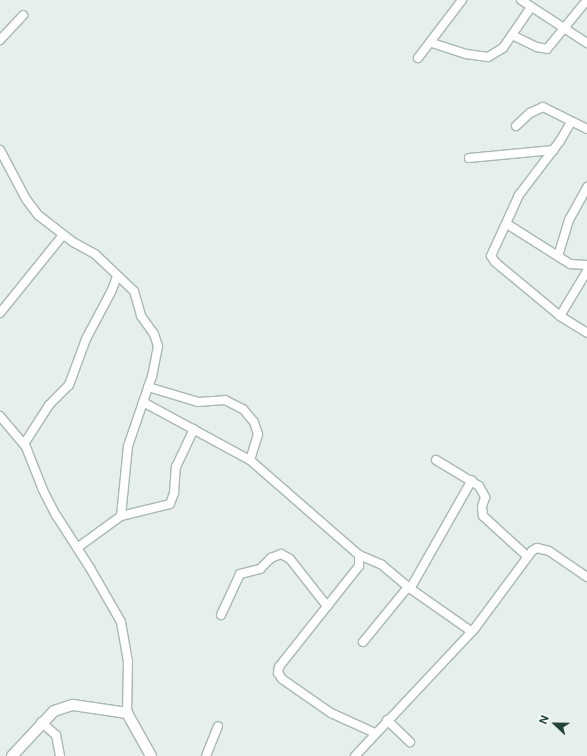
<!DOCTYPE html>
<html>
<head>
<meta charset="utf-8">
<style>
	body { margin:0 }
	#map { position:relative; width:587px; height:756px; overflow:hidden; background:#e6efeb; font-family:Inter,sans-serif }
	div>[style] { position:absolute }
	.roads { filter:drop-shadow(1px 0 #a8b8b2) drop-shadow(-1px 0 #a8b8b2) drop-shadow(0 1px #a8b8b2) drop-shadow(0 -1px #a8b8b2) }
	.minor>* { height:8px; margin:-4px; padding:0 4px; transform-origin:4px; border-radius:4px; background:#fff }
	.tertiary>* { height:10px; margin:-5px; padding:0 5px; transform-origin:5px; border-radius:5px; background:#fff }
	span { translate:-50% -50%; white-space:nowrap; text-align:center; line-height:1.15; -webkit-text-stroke:4px #f7fbf9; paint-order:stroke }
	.north { position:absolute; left:535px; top:704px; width:40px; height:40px; -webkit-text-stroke:3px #f7fbf9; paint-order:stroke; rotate:292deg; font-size:11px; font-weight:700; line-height:16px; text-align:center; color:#24423a }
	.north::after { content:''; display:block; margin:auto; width:14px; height:18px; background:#24423a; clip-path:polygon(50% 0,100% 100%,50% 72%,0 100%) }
</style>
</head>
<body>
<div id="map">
	<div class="roads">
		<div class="minor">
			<i style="left:521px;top:0;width:79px;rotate:33.1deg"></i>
			<i style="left:512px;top:35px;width:28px;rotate:26deg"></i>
			<i style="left:537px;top:47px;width:10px;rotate:11deg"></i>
			<i style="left:547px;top:49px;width:63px;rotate:-50.8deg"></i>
			<i style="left:0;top:40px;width:34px;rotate:-47deg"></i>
			<i style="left:432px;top:43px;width:36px;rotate:18deg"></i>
			<i style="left:466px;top:54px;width:22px;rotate:8deg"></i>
			<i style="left:488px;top:57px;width:17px;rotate:-31deg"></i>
			<i style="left:503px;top:48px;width:50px;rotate:-55.7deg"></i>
			<i style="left:418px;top:58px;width:73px;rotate:-52.8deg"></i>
			<i style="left:571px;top:122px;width:22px;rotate:120deg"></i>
			<i style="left:560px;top:141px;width:68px;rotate:127.2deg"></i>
			<i style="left:519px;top:195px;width:67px;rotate:114.7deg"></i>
			<i style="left:491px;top:256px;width:7px;rotate:56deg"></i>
			<i style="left:495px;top:262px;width:85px;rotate:39.7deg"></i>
			<i style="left:560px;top:316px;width:32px;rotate:32deg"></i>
			<i style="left:516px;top:126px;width:19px;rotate:-43deg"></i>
			<i style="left:530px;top:113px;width:14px;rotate:-25deg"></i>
			<i style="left:543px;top:107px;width:49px;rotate:26.6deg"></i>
			<i style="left:0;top:150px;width:55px;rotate:62deg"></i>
			<i style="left:26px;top:199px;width:20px;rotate:53deg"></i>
			<i style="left:38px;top:215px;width:44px;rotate:37.6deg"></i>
			<i style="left:73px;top:242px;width:26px;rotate:29deg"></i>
			<i style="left:96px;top:255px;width:52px;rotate:43.5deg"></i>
			<i style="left:134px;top:291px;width:26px;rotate:74deg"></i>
			<i style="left:141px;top:316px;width:22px;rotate:54deg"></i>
			<i style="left:154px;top:334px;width:13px;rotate:72deg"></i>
			<i style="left:158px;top:346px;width:31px;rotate:101deg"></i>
			<i style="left:152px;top:376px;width:74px;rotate:108.9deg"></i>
			<i style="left:128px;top:446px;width:70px;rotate:95.7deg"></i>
			<i style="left:121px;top:516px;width:54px;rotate:144deg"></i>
			<i style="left:469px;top:158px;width:85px;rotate:-5.4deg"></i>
			<i style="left:507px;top:224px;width:75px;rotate:32.4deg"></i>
			<i style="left:570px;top:264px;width:17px;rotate:3deg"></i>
			<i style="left:558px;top:256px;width:38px;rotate:-73deg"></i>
			<i style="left:569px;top:220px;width:38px;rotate:-61deg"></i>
			<i style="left:0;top:313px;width:100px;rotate:-51.1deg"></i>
			<i style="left:560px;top:316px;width:52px;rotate:-59deg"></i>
			<i style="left:148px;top:387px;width:52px;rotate:16.7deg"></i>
			<i style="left:198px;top:402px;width:27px;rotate:-4deg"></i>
			<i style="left:225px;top:400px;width:20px;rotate:27deg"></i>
			<i style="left:243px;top:409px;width:17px;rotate:50deg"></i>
			<i style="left:254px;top:422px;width:13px;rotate:72deg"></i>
			<i style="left:258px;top:434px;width:27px;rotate:107deg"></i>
			<i style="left:143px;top:402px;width:122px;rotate:28.5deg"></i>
			<i style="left:250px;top:460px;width:145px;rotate:41.1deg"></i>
			<i style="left:359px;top:555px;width:11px;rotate:90deg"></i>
			<i style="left:359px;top:566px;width:129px;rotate:128.4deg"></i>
			<i style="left:279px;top:667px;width:6px;rotate:99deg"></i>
			<i style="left:278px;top:673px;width:7px;rotate:56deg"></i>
			<i style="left:282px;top:679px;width:60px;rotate:34.8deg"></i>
			<i style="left:331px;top:713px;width:48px;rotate:24.4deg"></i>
			<i style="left:0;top:416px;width:40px;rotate:50deg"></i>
			<i style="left:26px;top:447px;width:46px;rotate:68.4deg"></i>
			<i style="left:43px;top:490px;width:28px;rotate:63deg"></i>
			<i style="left:56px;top:515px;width:63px;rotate:57.3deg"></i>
			<i style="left:90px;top:568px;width:62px;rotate:60.1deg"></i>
			<i style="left:121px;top:622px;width:40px;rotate:80deg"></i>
			<i style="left:128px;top:661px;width:52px;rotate:91.1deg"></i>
			<i style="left:24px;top:444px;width:46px;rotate:-57.3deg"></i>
			<i style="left:49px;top:405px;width:28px;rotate:-45deg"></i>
			<i style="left:69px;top:385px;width:49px;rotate:-69.7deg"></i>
			<i style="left:86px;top:339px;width:55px;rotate:-62deg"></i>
			<i style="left:112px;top:290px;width:15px;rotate:-70deg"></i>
			<i style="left:436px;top:460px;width:50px;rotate:31.2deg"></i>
			<i style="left:479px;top:486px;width:13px;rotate:61deg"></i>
			<i style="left:485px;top:497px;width:10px;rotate:107deg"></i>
			<i style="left:482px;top:507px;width:9px;rotate:84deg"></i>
			<i style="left:483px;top:516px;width:59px;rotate:42.3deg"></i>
			<i style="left:121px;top:516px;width:50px;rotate:-13.8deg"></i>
			<i style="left:170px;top:504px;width:12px;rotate:-70deg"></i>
			<i style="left:174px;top:493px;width:26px;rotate:-86deg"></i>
			<i style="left:176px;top:467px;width:42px;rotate:-64.7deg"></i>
			<i style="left:359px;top:555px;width:25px;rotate:23deg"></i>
			<i style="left:382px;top:565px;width:34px;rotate:40deg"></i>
			<i style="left:408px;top:587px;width:78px;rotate:35.1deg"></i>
			<i style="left:410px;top:589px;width:125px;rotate:-60.4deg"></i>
			<i style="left:221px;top:615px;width:45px;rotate:-65.1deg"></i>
			<i style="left:240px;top:574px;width:21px;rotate:-14deg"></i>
			<i style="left:260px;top:569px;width:16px;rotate:-45deg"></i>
			<i style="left:271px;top:558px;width:11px;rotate:-22deg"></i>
			<i style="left:281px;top:554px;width:10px;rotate:29deg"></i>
			<i style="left:290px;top:559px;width:60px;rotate:51.8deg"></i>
			<i style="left:363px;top:642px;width:71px;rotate:-50.7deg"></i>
			<i style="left:387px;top:720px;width:32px;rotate:44deg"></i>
			<i style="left:41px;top:722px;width:20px;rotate:41deg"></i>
			<i style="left:56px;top:735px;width:21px;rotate:79deg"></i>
			<i style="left:206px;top:756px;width:32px;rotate:-68deg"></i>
			<i style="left:355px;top:756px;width:175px;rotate:-46.8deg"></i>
			<i style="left:475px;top:628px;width:96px;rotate:-53.5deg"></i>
			<i style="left:532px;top:551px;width:6px;rotate:-31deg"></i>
			<i style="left:537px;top:548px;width:12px;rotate:14deg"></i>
			<i style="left:549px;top:551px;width:46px;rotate:34.4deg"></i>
		</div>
		<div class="tertiary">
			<i style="left:12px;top:756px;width:62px;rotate:-47deg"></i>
			<i style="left:54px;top:711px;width:20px;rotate:-18deg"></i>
			<i style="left:73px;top:705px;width:55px;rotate:8.4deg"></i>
			<i style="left:127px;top:713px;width:49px;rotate:60.8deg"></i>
		</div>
	</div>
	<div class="north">N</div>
</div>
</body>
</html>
